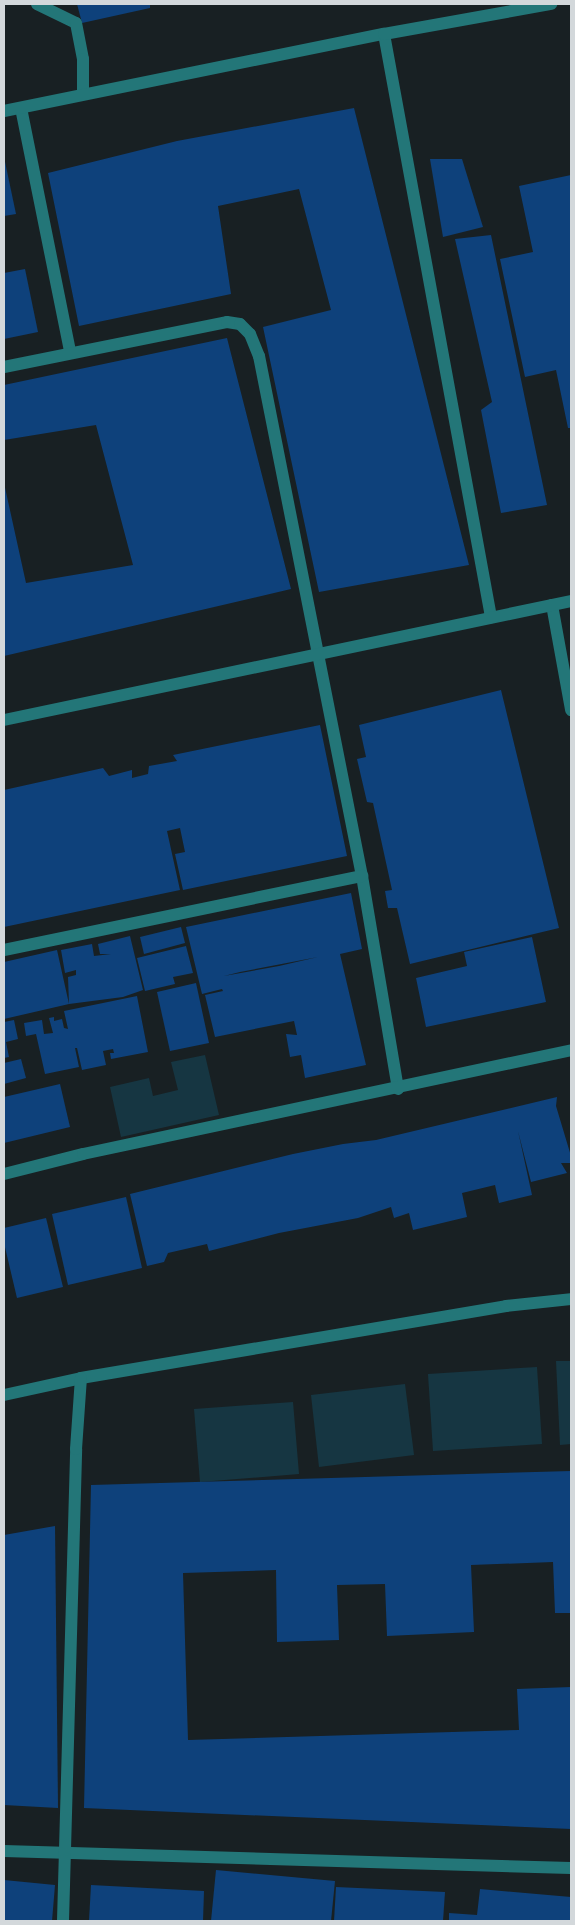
<!DOCTYPE html>
<html>
<head>
<meta charset="utf-8">
<style>
	body { margin:0 }
	#map { position:relative; width:575px; height:1925px; overflow:hidden; background:#182023; font-family:Commissioner,sans-serif }
	div>[style] { position:absolute }
	.green>* { inset:0; background:#163642 }
	.building>* { inset:0; background:#0e417b }
	.minor>* { height:12px; margin:-6px; padding:0 6px; transform-origin:6px; border-radius:6px; background:#237678 }
	span { translate:-50% -50%; white-space:nowrap; text-align:center; line-height:1.15; -webkit-text-stroke:4.5px #06090a; paint-order:stroke }
	.frame { position:absolute; inset:0; border:5px solid #d3d8db; pointer-events:none }
</style>
</head>
<body>
<div id="map">
	<div class="green">
		<i style="clip-path:polygon(205px 1055px,219px 1115px,121px 1137px,110px 1087px,149px 1078px,153px 1096px,178px 1090px,171px 1062px)"></i>
		<i style="clip-path:polygon(556px 1361px,571px 1361px,571px 1444px,560px 1445px)"></i>
		<i style="clip-path:polygon(537px 1367px,542px 1444px,433px 1451px,428px 1374px)"></i>
		<i style="clip-path:polygon(405px 1384px,414px 1455px,319px 1467px,311px 1395px)"></i>
		<i style="clip-path:polygon(293px 1402px,299px 1474px,200px 1482px,194px 1409px)"></i>
	</div>
	<div class="building">
		<i style="clip-path:polygon(77px 4px,150px 4px,150px 8px,82px 23px)"></i>
		<i style="clip-path:polygon(354px 108px,469px 565px,319px 592px,263px 327px,331px 310px,299px 189px,218px 206px,231px 294px,79px 326px,48px 173px,177px 141px)"></i>
		<i style="clip-path:polygon(4px 157px,16px 214px,4px 216px)"></i>
		<i style="clip-path:polygon(430px 159px,462px 159px,483px 227px,443px 237px)"></i>
		<i style="clip-path:polygon(571px 175px,571px 428px,568px 428px,556px 370px,525px 377px,500px 259px,533px 252px,519px 186px)"></i>
		<i style="clip-path:polygon(491px 235px,547px 505px,501px 513px,481px 410px,492px 402px,455px 239px)"></i>
		<i style="clip-path:polygon(25px 269px,38px 332px,4px 339px,4px 273px)"></i>
		<i style="clip-path:polygon(227px 338px,291px 589px,4px 656px,4px 483px,26px 583px,133px 565px,96px 425px,4px 440px,4px 385px)"></i>
		<i style="clip-path:polygon(501px 690px,559px 928px,410px 964px,397px 908px,388px 908px,385px 891px,392px 890px,373px 803px,367px 802px,357px 759px,366px 757px,359px 725px)"></i>
		<i style="clip-path:polygon(320px 725px,347px 856px,183px 890px,175px 854px,185px 852px,180px 828px,167px 831px,180px 890px,4px 927px,4px 790px,103px 768px,109px 776px,132px 770px,132px 778px,148px 774px,149px 766px,177px 761px,173px 755px)"></i>
		<i style="clip-path:polygon(evenodd,351px 893px,362px 949px,340px 954px,366px 1065px,305px 1078px,301px 1055px,290px 1057px,286px 1034px,297px 1035px,294px 1021px,215px 1037px,205px 995px,223px 991px,222px 989px,202px 994px,186px 927px,351px 893px,318px 957px,279px 966px,224px 976px,240px 972px,318px 957px)"></i>
		<i style="clip-path:polygon(181px 927px,185px 943px,144px 954px,140px 937px)"></i>
		<i style="clip-path:polygon(130px 936px,143px 990px,123px 997px,69px 1004px,4px 1019px,4px 962px,57px 950px,69px 1004px,68px 977px,76px 975px,76px 970px,65px 973px,61px 950px,92px 944px,94px 956px,111px 954px,100px 954px,98px 944px)"></i>
		<i style="clip-path:polygon(532px 937px,546px 1002px,426px 1027px,416px 978px,467px 966px,464px 952px)"></i>
		<i style="clip-path:polygon(186px 946px,193px 973px,173px 977px,175px 984px,145px 991px,137px 958px)"></i>
		<i style="clip-path:polygon(196px 983px,209px 1043px,170px 1051px,157px 992px)"></i>
		<i style="clip-path:polygon(137px 996px,148px 1052px,111px 1059px,110px 1053px,114px 1053px,113px 1049px,103px 1051px,106px 1065px,82px 1070px,77px 1048px,75px 1048px,79px 1067px,45px 1074px,36px 1034px,26px 1036px,24px 1023px,42px 1020px,44px 1034px,53px 1033px,49px 1018px,54px 1017px,54px 1021px,62px 1019px,64px 1028px,68px 1029px,64px 1011px)"></i>
		<i style="clip-path:polygon(14px 1020px,18px 1039px,6px 1042px,9px 1057px,4px 1058px,4px 1022px)"></i>
		<i style="clip-path:polygon(21px 1059px,26px 1078px,4px 1084px,4px 1063px)"></i>
		<i style="clip-path:polygon(60px 1084px,70px 1127px,4px 1143px,4px 1097px)"></i>
		<i style="clip-path:polygon(557px 1097px,556px 1106px,571px 1156px,571px 1163px,561px 1163px,567px 1173px,531px 1182px,518px 1131px,532px 1195px,499px 1203px,495px 1185px,462px 1193px,467px 1217px,413px 1230px,409px 1213px,394px 1218px,391px 1207px,358px 1218px,279px 1233px,209px 1251px,207px 1244px,168px 1253px,164px 1262px,147px 1266px,130px 1194px,293px 1154px,343px 1144px,376px 1140px)"></i>
		<i style="clip-path:polygon(126px 1197px,142px 1268px,68px 1285px,52px 1214px)"></i>
		<i style="clip-path:polygon(46px 1218px,63px 1287px,17px 1298px,4px 1243px,4px 1228px)"></i>
		<i style="clip-path:polygon(571px 1471px,571px 1613px,555px 1613px,553px 1562px,471px 1565px,474px 1632px,387px 1636px,385px 1584px,337px 1585px,339px 1640px,277px 1642px,276px 1570px,183px 1573px,188px 1740px,519px 1730px,517px 1689px,571px 1687px,571px 1829px,84px 1808px,91px 1485px)"></i>
		<i style="clip-path:polygon(55px 1526px,58px 1808px,4px 1805px,4px 1535px)"></i>
		<i style="clip-path:polygon(216px 1870px,335px 1881px,331px 1921px,211px 1921px)"></i>
		<i style="clip-path:polygon(4px 1880px,55px 1885px,52px 1921px,4px 1921px)"></i>
		<i style="clip-path:polygon(91px 1885px,204px 1891px,203px 1921px,89px 1921px)"></i>
		<i style="clip-path:polygon(336px 1887px,445px 1892px,443px 1921px,334px 1921px)"></i>
		<i style="clip-path:polygon(480px 1889px,571px 1897px,571px 1921px,449px 1921px,449px 1913px,477px 1915px)"></i>
	</div>
	<div class="minor">
		<i style="left:37px;top:4px;width:43px;rotate:26deg"></i>
		<i style="left:76px;top:23px;width:37px;rotate:79deg"></i>
		<i style="left:83px;top:59px;width:35px;rotate:90deg"></i>
		<i style="left:384px;top:34px;width:593px;rotate:79.6deg"></i>
		<i style="left:21px;top:108px;width:249px;rotate:78.6deg"></i>
		<i style="left:4px;top:111px;width:388px;rotate:-11.5deg"></i>
		<i style="left:384px;top:34px;width:170px;rotate:-10.2deg"></i>
		<i style="left:4px;top:367px;width:227px;rotate:-11.4deg"></i>
		<i style="left:227px;top:322px;width:13px;rotate:9deg"></i>
		<i style="left:240px;top:324px;width:14px;rotate:45deg"></i>
		<i style="left:250px;top:334px;width:24px;rotate:68deg"></i>
		<i style="left:259px;top:356px;width:530px;rotate:78.8deg"></i>
		<i style="left:362px;top:876px;width:216px;rotate:80.4deg"></i>
		<i style="left:552px;top:605px;width:107px;rotate:79.7deg"></i>
		<i style="left:4px;top:720px;width:579px;rotate:-11.85deg"></i>
		<i style="left:4px;top:950px;width:366px;rotate:-11.7deg"></i>
		<i style="left:4px;top:1174px;width:81px;rotate:-14.2deg"></i>
		<i style="left:83px;top:1154px;width:499px;rotate:-12deg"></i>
		<i style="left:4px;top:1395px;width:79px;rotate:-12.4deg"></i>
		<i style="left:81px;top:1378px;width:431px;rotate:-9.6deg"></i>
		<i style="left:506px;top:1306px;width:65px;rotate:-6.1deg"></i>
		<i style="left:4px;top:1851px;width:567px;rotate:1.72deg"></i>
		<i style="left:63px;top:1921px;width:472px;rotate:-88.4deg"></i>
		<i style="left:76px;top:1449px;width:71px;rotate:-86deg"></i>
	</div>
	<div class="frame"></div>
</div>
</body>
</html>
